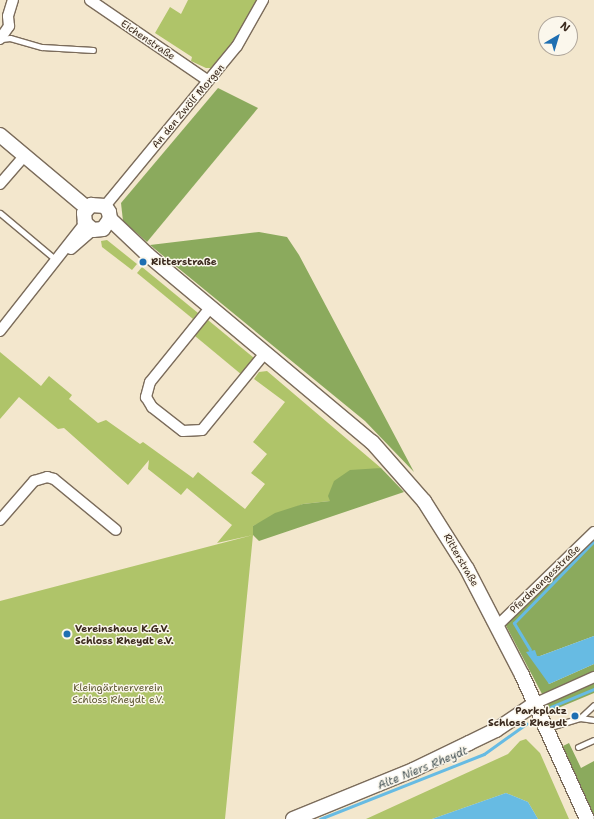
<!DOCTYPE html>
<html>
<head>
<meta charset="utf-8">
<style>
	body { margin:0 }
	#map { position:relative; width:594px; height:819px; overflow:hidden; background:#f3e7cd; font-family:"Shantell Sans",sans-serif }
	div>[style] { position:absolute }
	.green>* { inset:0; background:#afc469 }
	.forest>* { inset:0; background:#8baa5d }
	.water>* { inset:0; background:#67bbe3 }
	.stream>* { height:2.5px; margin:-1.25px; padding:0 1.25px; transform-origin:1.25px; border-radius:1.25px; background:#67bbe3 }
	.roads { filter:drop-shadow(1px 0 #7b6c5b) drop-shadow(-1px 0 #7b6c5b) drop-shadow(0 1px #7b6c5b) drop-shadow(0 -1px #7b6c5b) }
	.lane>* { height:5px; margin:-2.5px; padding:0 2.5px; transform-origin:2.5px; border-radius:2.5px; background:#fff }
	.street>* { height:10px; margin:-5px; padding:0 5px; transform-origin:5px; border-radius:5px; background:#fff }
	.secondary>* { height:14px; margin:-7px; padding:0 7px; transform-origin:7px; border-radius:7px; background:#fff }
	.dots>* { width:11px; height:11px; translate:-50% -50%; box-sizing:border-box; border:2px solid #fbf7ec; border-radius:50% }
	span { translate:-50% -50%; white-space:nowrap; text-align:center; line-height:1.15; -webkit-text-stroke:3px #fbf7ec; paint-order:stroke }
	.street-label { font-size:10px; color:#3b2a1e }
	.poi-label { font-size:10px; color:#3b2a1e; font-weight:700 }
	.left { translate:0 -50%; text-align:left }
	.right { translate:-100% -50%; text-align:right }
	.park-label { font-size:10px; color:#5e5834 }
	.water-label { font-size:11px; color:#485659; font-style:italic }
	.north { position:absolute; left:538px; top:16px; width:40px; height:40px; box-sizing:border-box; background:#fbf7ec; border:1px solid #aea59a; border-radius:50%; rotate:38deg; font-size:11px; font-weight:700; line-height:16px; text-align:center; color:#3b2a1e }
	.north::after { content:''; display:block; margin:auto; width:14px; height:18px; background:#1f6fb2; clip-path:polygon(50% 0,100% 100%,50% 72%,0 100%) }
</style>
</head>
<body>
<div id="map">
	<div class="green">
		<i style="clip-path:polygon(188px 0,260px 0,241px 35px,213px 68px,206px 68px,191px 61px,192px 57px,155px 33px,170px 7px,181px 14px)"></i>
		<i style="clip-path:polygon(107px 240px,137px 264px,132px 270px,102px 247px,101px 241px)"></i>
		<i style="clip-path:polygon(142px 267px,198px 313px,193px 319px,137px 273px)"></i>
		<i style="clip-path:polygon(208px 320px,254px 358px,242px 375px,195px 336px)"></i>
		<i style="clip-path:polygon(0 352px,41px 386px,49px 376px,72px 395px,69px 399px,98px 423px,106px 420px,140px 444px,143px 442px,193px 478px,198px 472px,245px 509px,265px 484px,251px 473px,267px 454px,253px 442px,285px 402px,254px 379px,259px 372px,267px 371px,381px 468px,374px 470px,330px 501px,303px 504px,253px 526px,253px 535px,225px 819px,0 819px,0 601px,253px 535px,217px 543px,232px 525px,187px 488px,181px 495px,148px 469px,149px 460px,128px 485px,64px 428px,58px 429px,19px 397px,0 419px)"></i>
		<i style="clip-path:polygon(526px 739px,540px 753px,569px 819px,538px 819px,528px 802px,506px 793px,432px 819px,366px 819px,508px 754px,520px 741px)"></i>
	</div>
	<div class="forest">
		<i style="clip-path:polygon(218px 88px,258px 108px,147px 242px,123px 221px,121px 203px)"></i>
		<i style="clip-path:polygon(259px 232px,287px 237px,299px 255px,414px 472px,365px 421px,150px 245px)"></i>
		<i style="clip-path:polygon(381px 468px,404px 492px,259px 541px,253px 535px,253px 526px,275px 513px,303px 504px,330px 501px,328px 496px,334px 481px,350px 470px)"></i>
		<i style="clip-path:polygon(594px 532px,594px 636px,540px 656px,537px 656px,535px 650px,549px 684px,594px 664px,594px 693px,551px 711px,503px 620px)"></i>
		<i style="clip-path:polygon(569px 743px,581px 768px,594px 761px,594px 818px,563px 746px)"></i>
	</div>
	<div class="water">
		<i style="clip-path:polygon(594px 636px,594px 664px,549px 684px,526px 652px,535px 650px,537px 656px,540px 656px)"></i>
		<i style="clip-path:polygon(506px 793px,528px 802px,538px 819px,432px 819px)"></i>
	</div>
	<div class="stream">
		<i style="left:530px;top:650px;width:31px;rotate:-121deg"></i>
		<i style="left:514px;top:623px;width:115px;rotate:-45.7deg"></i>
		<i style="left:551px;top:707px;width:47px;rotate:-22.7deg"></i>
		<i style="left:320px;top:819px;width:176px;rotate:-21.6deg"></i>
		<i style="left:484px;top:754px;width:52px;rotate:-35.5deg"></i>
	</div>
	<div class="roads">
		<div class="lane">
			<i style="left:2px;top:39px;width:8px;rotate:-7deg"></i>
			<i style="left:10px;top:38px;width:33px;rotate:16deg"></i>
			<i style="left:42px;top:47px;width:51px;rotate:3.4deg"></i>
			<i style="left:0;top:213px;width:73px;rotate:40deg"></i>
			<i style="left:580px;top:718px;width:19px;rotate:-43deg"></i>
			<i style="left:547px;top:728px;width:34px;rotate:-17deg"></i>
			<i style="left:580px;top:718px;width:14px;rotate:8deg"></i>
			<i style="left:578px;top:747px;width:17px;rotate:-24deg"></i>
		</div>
		<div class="street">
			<i style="left:90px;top:0;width:142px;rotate:34.4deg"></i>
			<i style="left:0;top:39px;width:16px;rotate:-55deg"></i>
			<i style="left:9px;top:26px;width:10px;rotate:-96deg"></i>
			<i style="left:8px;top:16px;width:17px;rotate:-73deg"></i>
			<i style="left:0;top:184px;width:37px;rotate:-49deg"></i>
			<i style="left:105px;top:206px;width:207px;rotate:-50.5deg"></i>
			<i style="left:237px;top:46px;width:53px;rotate:-60.5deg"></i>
			<i style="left:71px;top:249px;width:29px;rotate:-41deg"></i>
			<i style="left:210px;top:308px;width:95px;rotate:129deg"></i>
			<i style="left:150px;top:382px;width:16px;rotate:105deg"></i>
			<i style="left:146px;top:397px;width:12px;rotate:59deg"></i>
			<i style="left:152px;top:407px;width:39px;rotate:38deg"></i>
			<i style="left:183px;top:431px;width:19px;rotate:-3deg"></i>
			<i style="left:202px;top:430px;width:99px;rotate:-50.7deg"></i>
			<i style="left:0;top:331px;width:137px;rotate:-51.8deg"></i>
			<i style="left:0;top:520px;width:52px;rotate:-48.9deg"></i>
			<i style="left:34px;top:481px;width:14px;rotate:-17deg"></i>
			<i style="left:47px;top:477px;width:7px;rotate:16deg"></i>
			<i style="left:54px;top:479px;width:80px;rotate:39.4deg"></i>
			<i style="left:497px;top:626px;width:135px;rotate:-44.1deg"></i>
			<i style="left:536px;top:703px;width:64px;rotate:-24.1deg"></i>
		</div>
		<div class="secondary">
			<i style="left:0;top:135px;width:114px;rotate:40deg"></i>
			<i style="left:110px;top:219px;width:12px;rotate:125deg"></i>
			<i style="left:103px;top:229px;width:10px;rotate:174deg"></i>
			<i style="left:93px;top:230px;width:11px;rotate:-139deg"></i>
			<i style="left:85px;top:223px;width:10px;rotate:-96deg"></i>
			<i style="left:84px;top:213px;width:11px;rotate:-49deg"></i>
			<i style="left:91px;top:205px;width:14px;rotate:4deg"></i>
			<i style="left:105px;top:206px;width:7px;rotate:56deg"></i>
			<i style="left:109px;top:212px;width:7px;rotate:82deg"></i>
			<i style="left:110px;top:219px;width:52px;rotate:43.5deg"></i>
			<i style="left:148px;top:255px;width:292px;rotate:39.9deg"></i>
			<i style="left:372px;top:442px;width:79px;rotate:48.6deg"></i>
			<i style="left:424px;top:501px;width:80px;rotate:57.7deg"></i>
			<i style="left:467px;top:569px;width:119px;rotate:62.6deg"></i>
			<i style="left:522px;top:675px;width:158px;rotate:65.7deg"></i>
			<i style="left:293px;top:819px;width:130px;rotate:-22.2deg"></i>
			<i style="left:413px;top:770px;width:62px;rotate:-25.7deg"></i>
			<i style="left:469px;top:743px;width:30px;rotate:-26deg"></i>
			<i style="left:496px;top:730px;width:48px;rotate:-34deg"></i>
		</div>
	</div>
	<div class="dots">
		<i style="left:143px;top:262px;background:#1f6fb2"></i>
		<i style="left:67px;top:634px;background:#1f6fb2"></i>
		<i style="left:575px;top:716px;background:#1f6fb2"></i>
	</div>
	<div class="street-label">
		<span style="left:148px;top:40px;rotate:34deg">Eichenstraße</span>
		<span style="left:188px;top:106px;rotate:-50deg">An den Zwölf Morgen</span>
		<span style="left:461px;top:560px;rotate:60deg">Ritterstraße</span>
		<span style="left:545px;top:579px;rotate:-44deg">Pferdmengesstraße</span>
	</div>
	<div class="poi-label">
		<span class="left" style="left:151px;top:262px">Ritterstraße</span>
		<span class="left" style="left:75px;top:634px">Vereinshaus K.G.V.<br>Schloss Rheydt e.V.</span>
		<span class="right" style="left:567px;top:716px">Parkplatz<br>Schloss Rheydt</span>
	</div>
	<div class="park-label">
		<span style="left:118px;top:693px">Kleingärtnerverein<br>Schloss Rheydt e.V.</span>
	</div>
	<div class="water-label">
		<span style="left:423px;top:769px;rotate:-22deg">Alte Niers Rheydt</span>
	</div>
	<div class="north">N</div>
</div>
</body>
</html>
